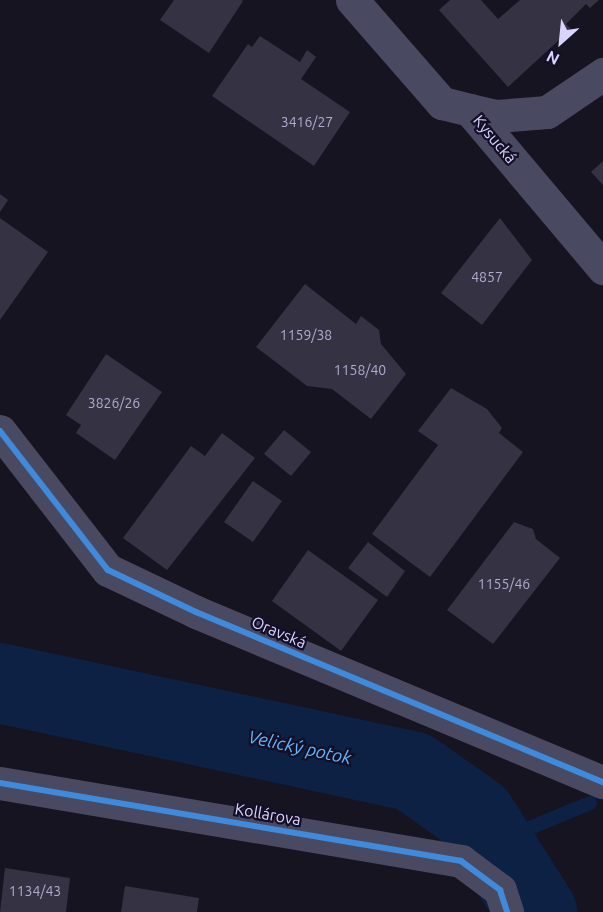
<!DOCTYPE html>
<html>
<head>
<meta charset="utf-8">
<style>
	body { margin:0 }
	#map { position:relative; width:603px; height:912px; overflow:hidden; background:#161421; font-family:Ubuntu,sans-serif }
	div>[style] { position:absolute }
	.stream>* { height:14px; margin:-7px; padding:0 7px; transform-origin:7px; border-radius:7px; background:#0d2144 }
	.river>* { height:80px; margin:-40px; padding:0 40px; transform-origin:40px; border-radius:40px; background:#0d2144 }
	.building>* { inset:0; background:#343243 }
	.street>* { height:33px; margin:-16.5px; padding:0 16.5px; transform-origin:16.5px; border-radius:16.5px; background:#4a4962 }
	.cycleway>* { height:6px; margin:-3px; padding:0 3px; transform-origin:3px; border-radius:3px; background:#408adc }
	span { translate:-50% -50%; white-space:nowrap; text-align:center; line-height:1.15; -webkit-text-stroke:4.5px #130f26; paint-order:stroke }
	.number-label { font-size:14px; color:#b0acd0 }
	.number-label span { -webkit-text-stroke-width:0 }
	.street-label { font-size:16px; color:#d9d4ff }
	.water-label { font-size:18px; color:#62b6ff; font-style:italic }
	.north { position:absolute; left:531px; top:12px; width:60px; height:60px; -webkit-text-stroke:4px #130f26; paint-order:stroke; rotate:207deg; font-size:16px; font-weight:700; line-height:24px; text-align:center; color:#d9d4ff }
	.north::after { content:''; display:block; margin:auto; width:21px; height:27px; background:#d9d4ff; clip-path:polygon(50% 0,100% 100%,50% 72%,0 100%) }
</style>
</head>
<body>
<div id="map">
	<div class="stream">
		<i style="left:493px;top:843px;width:105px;rotate:-22.4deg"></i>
	</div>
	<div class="river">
		<i style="left:0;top:683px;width:423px;rotate:12.1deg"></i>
		<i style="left:414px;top:772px;width:76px;rotate:35.4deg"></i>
		<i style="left:476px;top:816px;width:114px;rotate:57.6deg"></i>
	</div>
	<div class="building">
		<i style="clip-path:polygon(174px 0,241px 0,243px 1px,209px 53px,160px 20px)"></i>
		<i style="clip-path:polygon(450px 0,481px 0,498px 19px,520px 0,599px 0,590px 8px,586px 4px,566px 24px,571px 29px,508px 87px,439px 10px)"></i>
		<i style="clip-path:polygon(260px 36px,300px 62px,307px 50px,316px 57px,301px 79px,350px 112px,314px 166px,212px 96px,248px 44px,252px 47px)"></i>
		<i style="clip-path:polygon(603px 161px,603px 185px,591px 172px)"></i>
		<i style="clip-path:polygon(0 194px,8px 200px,0 212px)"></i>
		<i style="clip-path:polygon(0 218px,48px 252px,0 320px)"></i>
		<i style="clip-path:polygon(500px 218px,532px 260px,482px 325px,441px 293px)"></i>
		<i style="clip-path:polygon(305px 284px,356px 324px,361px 316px,379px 330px,381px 344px,406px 374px,371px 419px,332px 389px,307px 386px,256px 347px)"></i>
		<i style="clip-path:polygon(106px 354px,162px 392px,115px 460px,76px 433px,81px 425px,66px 415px)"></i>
		<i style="clip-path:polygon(451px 388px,487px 409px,502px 428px,499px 433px,523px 452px,430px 577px,372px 534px,438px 445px,418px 431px)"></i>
		<i style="clip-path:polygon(284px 430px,311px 452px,291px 476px,264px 454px)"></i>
		<i style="clip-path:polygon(222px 433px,255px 458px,167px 570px,123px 538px,191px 446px,205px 456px)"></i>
		<i style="clip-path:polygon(253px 481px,282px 501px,253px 542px,224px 522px)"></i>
		<i style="clip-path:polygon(514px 522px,533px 529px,536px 539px,560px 558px,493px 644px,447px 610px)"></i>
		<i style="clip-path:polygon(368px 542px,405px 571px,387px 597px,348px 568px)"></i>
		<i style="clip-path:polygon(308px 550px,378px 600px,341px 651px,272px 601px)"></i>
		<i style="clip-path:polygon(5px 868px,70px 878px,66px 912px,0 912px)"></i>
		<i style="clip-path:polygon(125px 886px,199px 898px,197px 912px,121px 912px)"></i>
	</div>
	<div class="street">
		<i style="left:352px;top:0;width:137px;rotate:48.9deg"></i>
		<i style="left:442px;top:103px;width:29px;rotate:14deg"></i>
		<i style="left:470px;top:110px;width:207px;rotate:49.9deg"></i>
		<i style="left:470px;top:110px;width:28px;rotate:13deg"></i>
		<i style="left:497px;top:116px;width:50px;rotate:-4.6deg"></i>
		<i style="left:547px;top:112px;width:68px;rotate:-34.2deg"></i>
		<i style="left:0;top:431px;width:176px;rotate:52.2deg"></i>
		<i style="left:108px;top:570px;width:98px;rotate:25.5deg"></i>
		<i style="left:196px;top:612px;width:441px;rotate:22.7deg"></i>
		<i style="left:0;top:783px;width:468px;rotate:9.6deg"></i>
		<i style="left:461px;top:861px;width:49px;rotate:36.6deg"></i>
		<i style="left:500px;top:890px;width:23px;rotate:72deg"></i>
	</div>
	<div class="cycleway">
		<i style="left:0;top:431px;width:176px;rotate:52.2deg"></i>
		<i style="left:108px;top:570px;width:98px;rotate:25.5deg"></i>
		<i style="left:196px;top:612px;width:441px;rotate:22.7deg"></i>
		<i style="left:0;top:783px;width:468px;rotate:9.6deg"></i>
		<i style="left:461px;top:861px;width:49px;rotate:36.6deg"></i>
		<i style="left:500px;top:890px;width:23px;rotate:72deg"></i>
	</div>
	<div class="number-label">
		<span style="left:307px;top:122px">3416/27</span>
		<span style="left:487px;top:277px">4857</span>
		<span style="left:306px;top:335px">1159/38</span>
		<span style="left:360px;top:370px">1158/40</span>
		<span style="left:114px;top:403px">3826/26</span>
		<span style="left:504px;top:584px">1155/46</span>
		<span style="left:35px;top:891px">1134/43</span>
	</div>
	<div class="street-label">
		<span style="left:495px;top:139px;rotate:50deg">Kysucká</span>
		<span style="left:279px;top:632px;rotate:23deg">Oravská</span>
		<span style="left:268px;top:814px;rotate:10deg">Kollárova</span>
	</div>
	<div class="water-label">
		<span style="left:300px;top:747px;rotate:12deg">Velický potok</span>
	</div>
	<div class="north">N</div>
</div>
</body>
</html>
